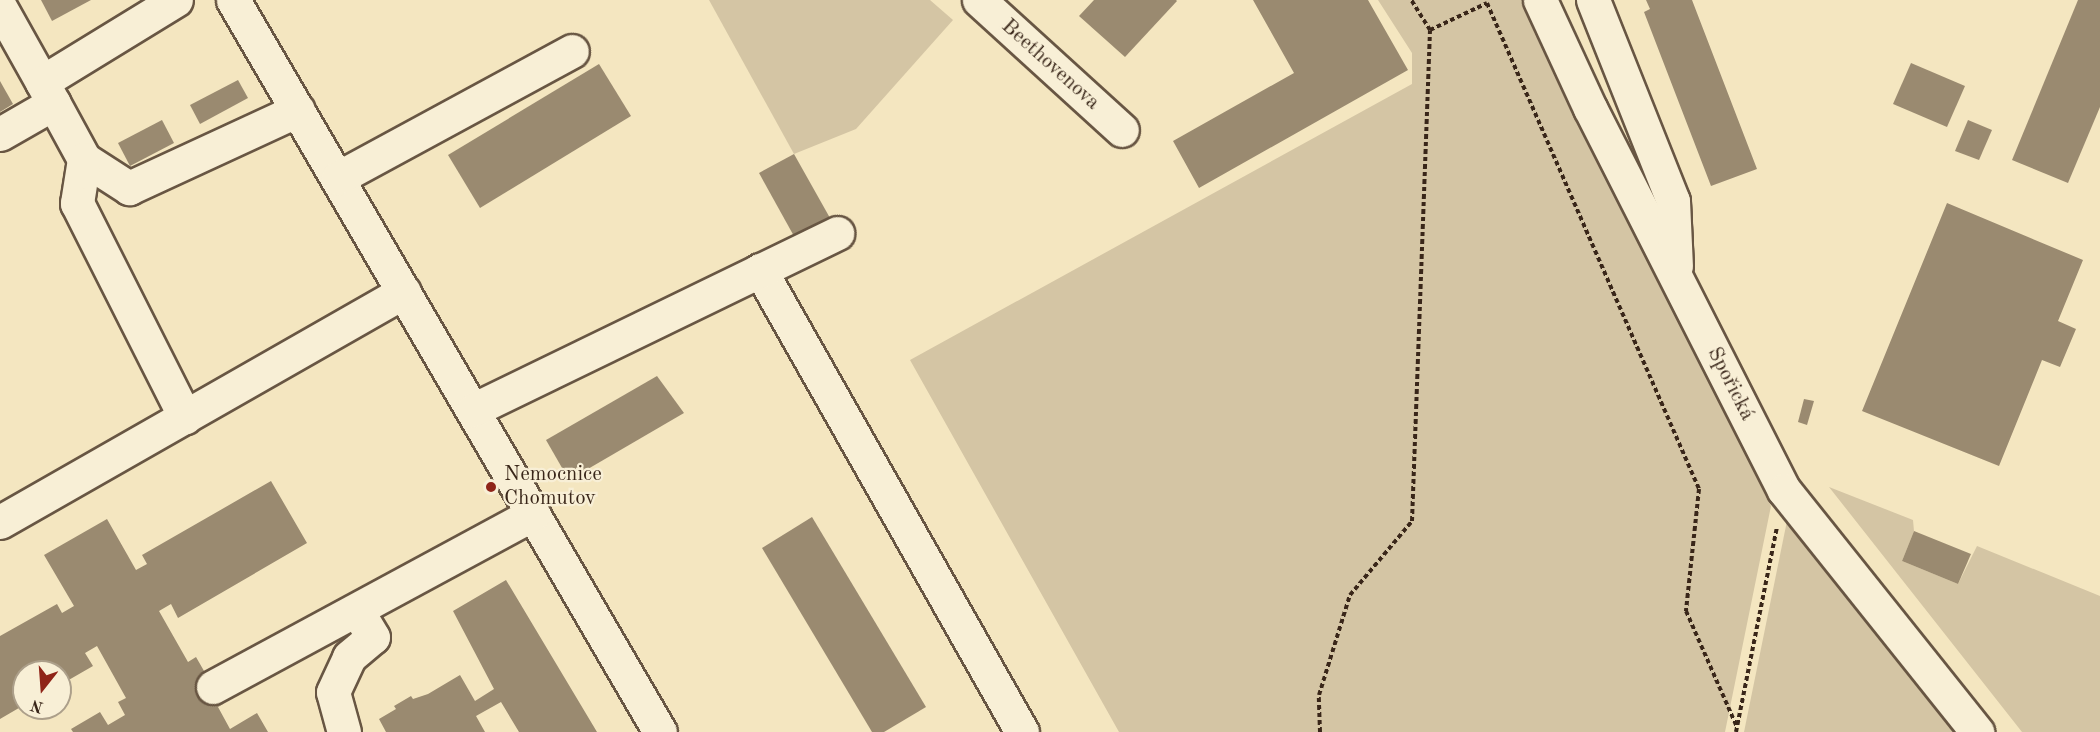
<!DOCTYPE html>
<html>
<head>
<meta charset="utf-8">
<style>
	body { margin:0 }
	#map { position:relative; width:2100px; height:732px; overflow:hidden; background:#f4e6c0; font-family:"Old Standard TT",serif }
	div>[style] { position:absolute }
	.green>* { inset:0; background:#d4c5a4 }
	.building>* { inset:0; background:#9a8a70 }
	.path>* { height:4px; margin-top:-2px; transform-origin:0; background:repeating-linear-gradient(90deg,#392619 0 4.5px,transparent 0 7.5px) }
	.roads { filter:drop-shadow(2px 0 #685643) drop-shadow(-2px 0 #685643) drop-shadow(0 2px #685643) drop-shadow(0 -2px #685643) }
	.minor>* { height:33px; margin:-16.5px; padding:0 16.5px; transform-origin:16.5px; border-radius:16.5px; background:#f8efd6 }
	.dots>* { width:16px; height:16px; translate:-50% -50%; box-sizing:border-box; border:3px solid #f8efd6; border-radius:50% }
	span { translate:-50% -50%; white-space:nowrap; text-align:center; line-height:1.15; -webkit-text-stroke:4.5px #f8efd6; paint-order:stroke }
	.street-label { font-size:21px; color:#392619 }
	.poi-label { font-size:21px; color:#392619 }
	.left { translate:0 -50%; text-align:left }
	.north { position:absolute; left:12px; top:660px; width:60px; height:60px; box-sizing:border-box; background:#f8efd6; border:2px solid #ac9f8a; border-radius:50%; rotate:197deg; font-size:16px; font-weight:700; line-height:24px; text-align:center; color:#392619 }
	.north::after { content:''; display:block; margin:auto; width:21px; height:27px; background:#8f2418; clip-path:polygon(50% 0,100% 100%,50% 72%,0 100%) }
</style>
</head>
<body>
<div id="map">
	<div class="green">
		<i style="clip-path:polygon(709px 0,930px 0,953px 20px,856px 129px,794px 154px)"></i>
		<i style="clip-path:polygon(1378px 0,1532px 0,1771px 506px,1725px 732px,1119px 732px,910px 360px,1412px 84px,1412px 53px)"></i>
		<i style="clip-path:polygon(1829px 487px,1913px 520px,1914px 531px,1902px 561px,1958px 584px,1977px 546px,2100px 596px,2100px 732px,2022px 732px)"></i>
		<i style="clip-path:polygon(1788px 516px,1960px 732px,1744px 732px)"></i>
	</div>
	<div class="building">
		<i style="clip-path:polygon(41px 0,91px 0,52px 21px)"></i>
		<i style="clip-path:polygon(1094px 0,1176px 0,1177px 1px,1125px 57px,1079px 16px)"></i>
		<i style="clip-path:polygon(1253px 0,1368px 0,1408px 70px,1199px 188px,1173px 141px,1294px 73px)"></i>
		<i style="clip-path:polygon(1646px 0,1692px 0,1757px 169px,1711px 186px,1644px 12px,1650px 9px)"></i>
		<i style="clip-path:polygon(2078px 0,2100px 0,2100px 107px,2068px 183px,2012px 160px)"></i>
		<i style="clip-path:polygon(1911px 63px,1965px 86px,1947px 127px,1893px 104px)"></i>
		<i style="clip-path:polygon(599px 64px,631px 116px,480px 208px,448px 155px)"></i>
		<i style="clip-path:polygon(238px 80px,248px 98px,200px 124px,190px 105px)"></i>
		<i style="clip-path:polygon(0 81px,13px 104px,0 112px)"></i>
		<i style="clip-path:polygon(162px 120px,174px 143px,130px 166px,118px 143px)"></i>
		<i style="clip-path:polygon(1968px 120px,1992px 130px,1979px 160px,1955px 151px)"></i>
		<i style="clip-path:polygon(794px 154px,830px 218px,795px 238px,759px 173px)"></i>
		<i style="clip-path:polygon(1947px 203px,2083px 260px,2058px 321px,2076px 329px,2060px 367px,2042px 360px,1999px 466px,1862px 411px)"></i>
		<i style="clip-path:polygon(657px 376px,684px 413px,569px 480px,546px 440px)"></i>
		<i style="clip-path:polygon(1804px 399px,1814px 401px,1807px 425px,1798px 422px)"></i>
		<i style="clip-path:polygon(271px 481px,307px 543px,178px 618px,171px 604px,159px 611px,188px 662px,196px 657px,223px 704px,218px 707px,230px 729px,257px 713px,268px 732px,73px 732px,71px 729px,100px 712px,108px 725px,125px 715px,118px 702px,126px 698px,97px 646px,85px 653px,93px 666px,60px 685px,60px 672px,24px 672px,24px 705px,0 719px,0 636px,57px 604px,62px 613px,74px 606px,44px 555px,107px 519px,136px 570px,147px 564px,142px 555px)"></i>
		<i style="clip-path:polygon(812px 517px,926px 707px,884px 732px,872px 732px,762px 548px)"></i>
		<i style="clip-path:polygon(1914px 531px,1971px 554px,1958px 584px,1902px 561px)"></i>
		<i style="clip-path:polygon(506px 580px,597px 732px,519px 732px,501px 702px,476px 716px,485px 732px,386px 732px,379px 719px,396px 709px,394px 706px,411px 696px,413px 699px,428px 694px,460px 675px,475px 701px,494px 689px,453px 611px)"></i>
	</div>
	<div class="path">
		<i style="left:1430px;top:30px;width:63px;rotate:-25.3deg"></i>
		<i style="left:1487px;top:3px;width:530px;rotate:66.43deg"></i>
		<i style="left:1699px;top:489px;width:123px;rotate:96.1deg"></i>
		<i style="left:1686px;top:611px;width:127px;rotate:66.3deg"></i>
		<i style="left:1320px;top:732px;width:37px;rotate:-92deg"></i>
		<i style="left:1319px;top:695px;width:105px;rotate:-72.8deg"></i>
		<i style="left:1350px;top:595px;width:97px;rotate:-50deg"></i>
		<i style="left:1412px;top:521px;width:491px;rotate:-87.9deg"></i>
		<i style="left:1430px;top:30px;width:36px;rotate:-122deg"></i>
		<i style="left:1736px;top:732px;width:209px;rotate:-78.7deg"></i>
	</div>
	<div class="roads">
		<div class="minor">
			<i style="left:233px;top:0;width:847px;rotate:59.74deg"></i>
			<i style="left:979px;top:0;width:193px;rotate:42.3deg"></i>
			<i style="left:1540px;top:0;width:119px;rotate:65.2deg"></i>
			<i style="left:1590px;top:108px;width:428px;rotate:63.1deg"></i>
			<i style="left:1784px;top:490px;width:310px;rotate:51.4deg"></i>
			<i style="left:1593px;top:0;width:216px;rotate:68.3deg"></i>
			<i style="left:1673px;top:201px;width:65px;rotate:87.4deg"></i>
			<i style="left:0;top:7px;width:86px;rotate:60.8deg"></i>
			<i style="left:42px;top:82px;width:157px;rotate:-31.5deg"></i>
			<i style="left:42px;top:82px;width:88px;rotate:61.4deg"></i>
			<i style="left:84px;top:159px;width:54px;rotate:32.8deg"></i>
			<i style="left:129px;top:188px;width:186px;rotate:-24.8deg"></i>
			<i style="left:0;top:134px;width:62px;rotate:-29.9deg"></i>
			<i style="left:84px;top:159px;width:45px;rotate:99deg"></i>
			<i style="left:77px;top:203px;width:240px;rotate:63.2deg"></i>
			<i style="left:338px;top:178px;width:266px;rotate:-28.5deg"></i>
			<i style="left:760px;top:270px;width:531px;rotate:60.44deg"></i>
			<i style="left:473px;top:410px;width:405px;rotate:-25.9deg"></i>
			<i style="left:0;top:522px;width:465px;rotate:-29.7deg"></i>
			<i style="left:213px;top:687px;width:364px;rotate:-28.4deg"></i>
			<i style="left:344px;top:732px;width:41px;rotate:-105.4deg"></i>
			<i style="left:333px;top:692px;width:38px;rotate:-65deg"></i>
			<i style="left:349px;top:657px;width:31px;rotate:-40deg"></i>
			<i style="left:373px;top:637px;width:31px;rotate:-121deg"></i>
		</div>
	</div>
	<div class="dots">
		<i style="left:491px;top:487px;background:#8f2418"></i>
	</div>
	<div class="street-label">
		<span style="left:1050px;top:65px;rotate:42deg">Beethovenova</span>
		<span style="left:1730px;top:384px;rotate:63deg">Spořická</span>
	</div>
	<div class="poi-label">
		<span class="left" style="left:504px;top:487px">Nemocnice<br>Chomutov</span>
	</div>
	<div class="north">N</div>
</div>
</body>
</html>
